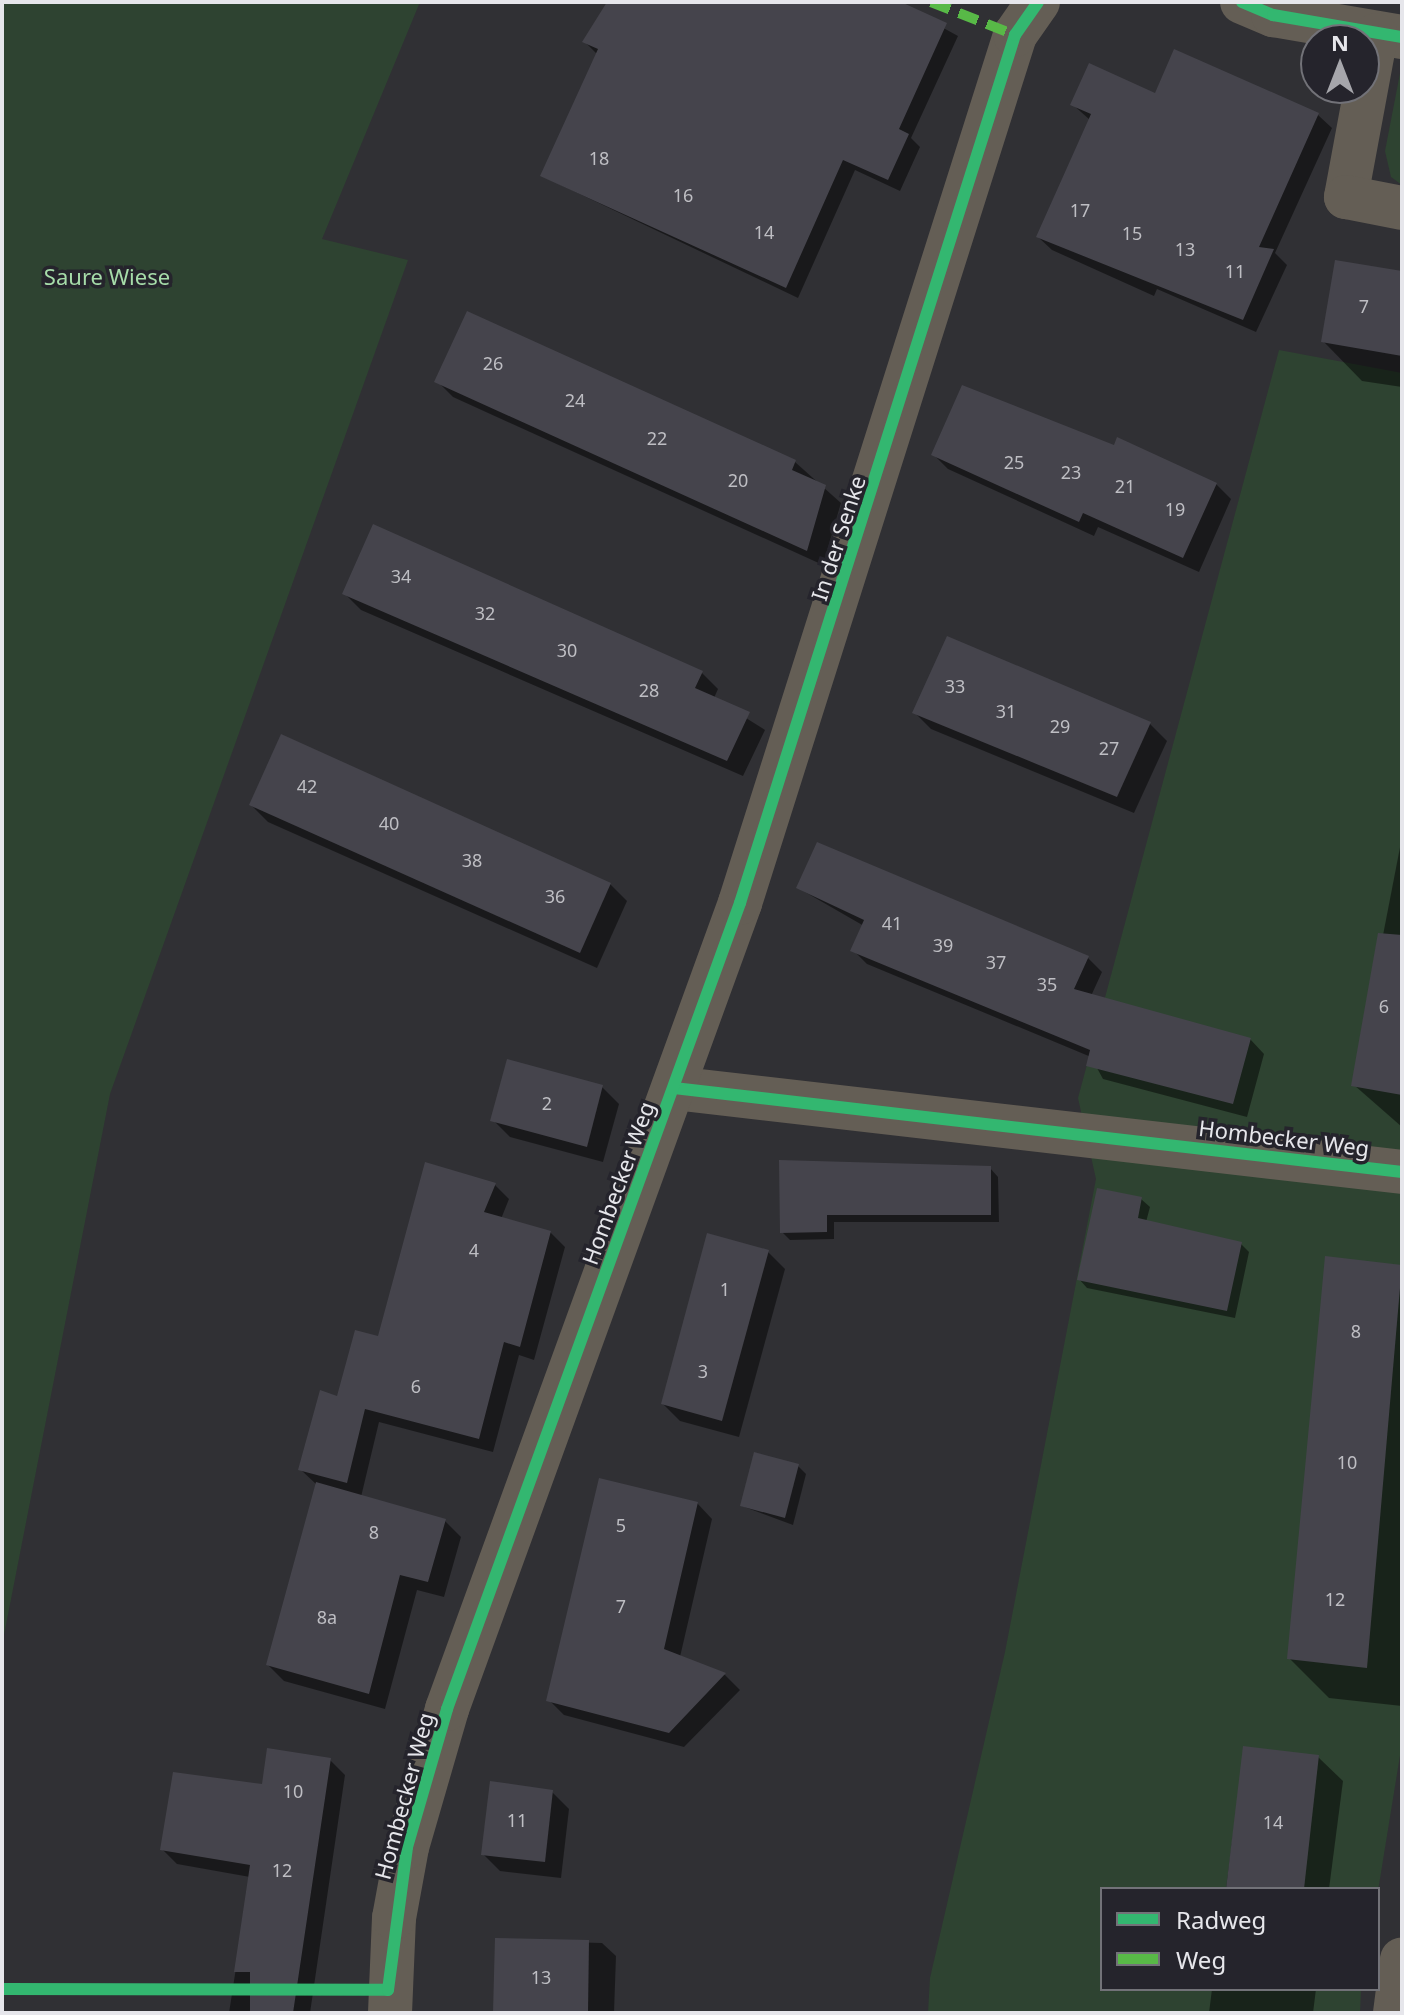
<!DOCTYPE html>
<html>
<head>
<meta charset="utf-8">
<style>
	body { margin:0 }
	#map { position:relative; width:1404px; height:2015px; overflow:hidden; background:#303034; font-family:"Noto Sans",sans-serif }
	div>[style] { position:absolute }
	.green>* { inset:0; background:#2e4331 }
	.shadow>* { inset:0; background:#0007 }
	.building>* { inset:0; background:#45444c }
	.street>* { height:44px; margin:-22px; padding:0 22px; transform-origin:22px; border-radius:22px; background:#645e55 }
	.quiet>* { height:10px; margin-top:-5px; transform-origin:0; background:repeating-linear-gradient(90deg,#58b947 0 20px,transparent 0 30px) }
	.cycleway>* { height:12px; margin:-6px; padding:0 6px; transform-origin:6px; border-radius:6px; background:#33b770 }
	span { translate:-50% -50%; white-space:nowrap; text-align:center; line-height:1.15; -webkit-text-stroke:7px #25242c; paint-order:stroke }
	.number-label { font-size:18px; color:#bebec3 }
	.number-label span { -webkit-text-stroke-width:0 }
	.park-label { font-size:22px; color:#a6dca9 }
	.street-label { font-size:22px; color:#e6e6eb }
	.frame { position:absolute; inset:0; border:4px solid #e6e6eb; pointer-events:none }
	.legend { position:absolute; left:1100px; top:1887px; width:280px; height:104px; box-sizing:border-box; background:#25242c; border:2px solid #727278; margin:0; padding:10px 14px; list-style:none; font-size:24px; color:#e6e6eb }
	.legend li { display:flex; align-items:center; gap:16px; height:40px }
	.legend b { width:40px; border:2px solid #727278 }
	.north { position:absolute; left:1300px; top:24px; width:80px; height:80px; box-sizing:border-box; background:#25242c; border:2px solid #727278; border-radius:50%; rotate:0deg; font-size:22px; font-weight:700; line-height:32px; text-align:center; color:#e6e6eb }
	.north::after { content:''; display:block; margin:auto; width:28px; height:36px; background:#a6a6ab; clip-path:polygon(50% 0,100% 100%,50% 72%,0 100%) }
</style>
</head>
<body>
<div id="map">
	<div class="green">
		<i style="clip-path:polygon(2px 2px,420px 2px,322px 239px,408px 260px,110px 1094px,2px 1645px)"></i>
		<i style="clip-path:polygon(1402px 63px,1402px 185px,1391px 177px,1385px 151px)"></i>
		<i style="clip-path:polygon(1279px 350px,1402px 373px,1402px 1743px,1378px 1891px,1102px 1889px,1102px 1989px,1361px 1989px,1360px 2013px,928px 2013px,930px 1978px,1005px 1652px,1096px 1179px,1078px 1098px)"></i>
	</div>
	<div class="shadow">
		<i style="clip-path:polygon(609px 2px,896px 2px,958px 36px,911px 138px,920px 147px,900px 191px,855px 170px,798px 298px,542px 176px,598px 55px,585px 42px)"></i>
		<i style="clip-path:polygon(1175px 52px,1318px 115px,1332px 128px,1275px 253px,1287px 265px,1256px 332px,1157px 289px,1154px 296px,1052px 250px,1038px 237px,1090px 120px,1072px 104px,1156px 95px)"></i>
		<i style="clip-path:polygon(1402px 273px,1402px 387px,1362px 381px,1323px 341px)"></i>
		<i style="clip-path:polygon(437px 381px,795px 462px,841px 503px,823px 565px,453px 397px)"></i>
		<i style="clip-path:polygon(933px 454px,1216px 484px,1231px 499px,1199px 572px,1098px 527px,1094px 536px,948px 469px)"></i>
		<i style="clip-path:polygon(345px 594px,702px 673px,718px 689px,714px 698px,765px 730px,743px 776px,361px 610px)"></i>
		<i style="clip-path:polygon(914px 712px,1150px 724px,1167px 741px,1134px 813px,931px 729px)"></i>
		<i style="clip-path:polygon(251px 805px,610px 884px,627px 901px,597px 968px,268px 822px)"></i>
		<i style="clip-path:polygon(1402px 837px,1402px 1127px,1354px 1085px)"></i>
		<i style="clip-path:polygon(798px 888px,1088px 958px,1102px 972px,1091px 996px,1250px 1039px,1264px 1054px,1247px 1117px,1103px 1079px,1091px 1057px,867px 964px,853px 950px,864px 926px)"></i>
		<i style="clip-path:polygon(602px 1087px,619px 1104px,603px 1162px,510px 1137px,493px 1120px)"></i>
		<i style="clip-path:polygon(781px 1162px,990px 1168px,998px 1177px,999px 1222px,834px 1222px,834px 1239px,790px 1240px,782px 1232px)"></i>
		<i style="clip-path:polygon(495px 1185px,509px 1199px,501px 1219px,550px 1232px,565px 1247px,534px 1360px,519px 1355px,493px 1452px,379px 1422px,361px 1497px,445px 1521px,461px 1537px,444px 1597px,417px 1590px,385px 1709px,284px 1681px,268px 1665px,317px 1485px,301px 1470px,339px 1398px)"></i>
		<i style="clip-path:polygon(1141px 1199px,1150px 1207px,1146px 1222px,1241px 1244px,1249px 1252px,1235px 1318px,1087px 1288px,1079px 1279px)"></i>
		<i style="clip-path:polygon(768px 1252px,785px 1269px,739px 1437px,680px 1421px,663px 1404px)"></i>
		<i style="clip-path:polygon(1327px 1258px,1402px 1267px,1402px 1706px,1329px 1698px,1289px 1658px)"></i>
		<i style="clip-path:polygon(798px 1466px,806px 1474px,793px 1525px,742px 1506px)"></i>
		<i style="clip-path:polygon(697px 1503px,712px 1519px,680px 1657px,725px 1675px,740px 1690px,684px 1747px,564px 1715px,549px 1700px)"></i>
		<i style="clip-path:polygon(1244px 1749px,1318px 1757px,1343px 1781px,1329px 1889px,1226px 1889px)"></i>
		<i style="clip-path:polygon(330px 1760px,345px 1775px,310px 2013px,229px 2013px,250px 1877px,177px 1864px,162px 1849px,263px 1787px)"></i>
		<i style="clip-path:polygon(552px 1792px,569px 1809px,561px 1878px,500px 1871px,483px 1854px)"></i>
		<i style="clip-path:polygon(497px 1940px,602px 1943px,616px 1956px,614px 2013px,495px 2013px)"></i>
		<i style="clip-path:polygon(1212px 1989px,1316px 1989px,1313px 2013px,1209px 2013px)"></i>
	</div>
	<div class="building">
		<i style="clip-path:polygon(607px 2px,901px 2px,947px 23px,899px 129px,909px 134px,888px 180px,843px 160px,786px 288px,540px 176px,598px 49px,582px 42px)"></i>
		<i style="clip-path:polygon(1174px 49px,1319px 113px,1259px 247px,1274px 249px,1243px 320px,1036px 237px,1091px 114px,1070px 105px,1089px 63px,1155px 93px)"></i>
		<i style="clip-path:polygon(1335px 260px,1402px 271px,1402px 356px,1321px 342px)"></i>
		<i style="clip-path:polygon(467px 311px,796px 460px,792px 470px,826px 485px,807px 551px,434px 382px)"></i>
		<i style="clip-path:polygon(962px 385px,1114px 445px,1117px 437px,1217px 483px,1183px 558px,1083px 513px,1079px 522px,931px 455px)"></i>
		<i style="clip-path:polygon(373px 524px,703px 671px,695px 688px,750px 712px,727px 761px,342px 594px)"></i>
		<i style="clip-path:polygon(947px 636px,1151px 722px,1117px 797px,912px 713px)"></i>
		<i style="clip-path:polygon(281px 734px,611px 883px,580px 953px,249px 805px)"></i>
		<i style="clip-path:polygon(817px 842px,1089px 956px,1074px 989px,1251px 1038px,1233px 1104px,1086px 1066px,1090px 1050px,850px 951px,864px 920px,796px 888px)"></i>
		<i style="clip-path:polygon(1378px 933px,1402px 935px,1402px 1095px,1351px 1086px)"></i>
		<i style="clip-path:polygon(507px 1059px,603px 1085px,587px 1147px,490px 1121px)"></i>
		<i style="clip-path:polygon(779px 1160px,991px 1166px,991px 1215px,827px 1215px,827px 1232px,780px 1233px)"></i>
		<i style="clip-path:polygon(425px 1162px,496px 1183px,484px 1212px,551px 1231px,520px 1347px,504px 1342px,479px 1439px,365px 1409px,347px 1483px,298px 1470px,320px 1390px,337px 1396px,355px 1330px,378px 1336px)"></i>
		<i style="clip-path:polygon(1097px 1188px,1142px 1197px,1138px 1218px,1242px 1242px,1227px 1311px,1077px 1280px)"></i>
		<i style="clip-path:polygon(707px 1233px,769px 1250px,722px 1421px,661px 1404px)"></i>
		<i style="clip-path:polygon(1325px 1256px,1402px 1265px,1367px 1668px,1287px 1659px)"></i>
		<i style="clip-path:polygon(754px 1452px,799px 1464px,785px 1518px,740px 1506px)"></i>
		<i style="clip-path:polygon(599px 1478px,698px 1502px,664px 1649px,726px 1673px,669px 1733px,546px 1701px)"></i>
		<i style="clip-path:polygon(316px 1482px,446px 1519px,428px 1582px,400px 1575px,369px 1694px,266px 1665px)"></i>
		<i style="clip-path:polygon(1243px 1746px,1319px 1755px,1304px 1889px,1226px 1889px)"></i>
		<i style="clip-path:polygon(267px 1748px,331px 1758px,293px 2013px,250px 2013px,250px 1972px,234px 1972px,250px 1865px,160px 1850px,173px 1772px,262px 1784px)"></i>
		<i style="clip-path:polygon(490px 1781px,553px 1790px,545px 1862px,481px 1855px)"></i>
		<i style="clip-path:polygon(495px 1938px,589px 1940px,588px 2013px,493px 2013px)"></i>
	</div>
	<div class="street">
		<i style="left:1242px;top:2px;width:34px;rotate:23deg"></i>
		<i style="left:1273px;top:15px;width:131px;rotate:9.7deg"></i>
		<i style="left:1376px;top:35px;width:165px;rotate:100.5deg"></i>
		<i style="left:1346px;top:197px;width:57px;rotate:11.1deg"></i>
		<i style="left:674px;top:1088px;width:733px;rotate:6.58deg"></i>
		<i style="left:390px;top:2013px;width:95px;rotate:-87.6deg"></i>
		<i style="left:394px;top:1918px;width:72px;rotate:-79.6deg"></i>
		<i style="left:407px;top:1847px;width:144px;rotate:-73.8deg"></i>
		<i style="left:447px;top:1709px;width:858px;rotate:-70.02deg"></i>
		<i style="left:740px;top:903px;width:911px;rotate:-72.42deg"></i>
		<i style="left:1015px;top:35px;width:40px;rotate:-55.1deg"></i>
		<i style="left:1395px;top:2013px;width:54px;rotate:-82.6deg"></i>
	</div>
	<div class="quiet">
		<i style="left:931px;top:2px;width:90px;rotate:21.4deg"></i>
	</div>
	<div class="cycleway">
		<i style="left:1242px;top:2px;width:34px;rotate:23deg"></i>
		<i style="left:1273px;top:15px;width:131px;rotate:9.7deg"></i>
		<i style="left:674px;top:1088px;width:733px;rotate:6.58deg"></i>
		<i style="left:2px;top:1989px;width:386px;rotate:0.1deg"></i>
		<i style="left:388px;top:1990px;width:144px;rotate:-82.4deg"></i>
		<i style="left:407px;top:1847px;width:144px;rotate:-73.8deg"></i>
		<i style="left:447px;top:1709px;width:858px;rotate:-70.02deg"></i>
		<i style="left:740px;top:903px;width:911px;rotate:-72.42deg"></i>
		<i style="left:1015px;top:35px;width:40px;rotate:-55.1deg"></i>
	</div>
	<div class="number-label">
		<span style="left:599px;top:158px">18</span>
		<span style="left:683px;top:195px">16</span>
		<span style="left:1080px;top:210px">17</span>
		<span style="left:764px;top:232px">14</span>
		<span style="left:1132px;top:233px">15</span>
		<span style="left:1185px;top:249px">13</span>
		<span style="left:1235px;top:271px">11</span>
		<span style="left:1364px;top:306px">7</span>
		<span style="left:493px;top:363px">26</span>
		<span style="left:575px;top:400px">24</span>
		<span style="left:657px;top:438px">22</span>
		<span style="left:1014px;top:462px">25</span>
		<span style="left:1071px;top:472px">23</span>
		<span style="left:738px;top:480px">20</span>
		<span style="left:1125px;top:486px">21</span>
		<span style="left:1175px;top:509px">19</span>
		<span style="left:401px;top:576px">34</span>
		<span style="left:485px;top:613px">32</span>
		<span style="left:567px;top:650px">30</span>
		<span style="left:955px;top:686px">33</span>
		<span style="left:649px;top:690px">28</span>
		<span style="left:1006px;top:711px">31</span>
		<span style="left:1060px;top:726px">29</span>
		<span style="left:1109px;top:748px">27</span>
		<span style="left:307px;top:786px">42</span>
		<span style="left:389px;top:823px">40</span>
		<span style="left:472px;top:860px">38</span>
		<span style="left:555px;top:896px">36</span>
		<span style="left:892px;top:923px">41</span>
		<span style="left:943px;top:945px">39</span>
		<span style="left:996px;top:962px">37</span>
		<span style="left:1047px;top:984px">35</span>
		<span style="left:1384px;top:1006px">6</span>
		<span style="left:547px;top:1103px">2</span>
		<span style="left:474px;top:1250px">4</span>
		<span style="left:725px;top:1289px">1</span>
		<span style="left:1356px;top:1331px">8</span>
		<span style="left:703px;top:1371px">3</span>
		<span style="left:416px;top:1386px">6</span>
		<span style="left:1347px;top:1462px">10</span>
		<span style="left:621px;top:1525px">5</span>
		<span style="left:374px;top:1532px">8</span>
		<span style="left:1335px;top:1599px">12</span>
		<span style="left:621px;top:1606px">7</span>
		<span style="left:327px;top:1617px">8a</span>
		<span style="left:293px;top:1791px">10</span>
		<span style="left:517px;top:1820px">11</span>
		<span style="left:1273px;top:1822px">14</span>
		<span style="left:282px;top:1870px">12</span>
		<span style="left:541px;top:1977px">13</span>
	</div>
	<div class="park-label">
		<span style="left:107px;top:277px">Saure Wiese</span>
	</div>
	<div class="street-label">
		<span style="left:838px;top:538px;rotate:-72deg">In der Senke</span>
		<span style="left:1284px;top:1138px;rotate:7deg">Hombecker Weg</span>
		<span style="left:618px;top:1183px;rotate:-70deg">Hombecker Weg</span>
		<span style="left:404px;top:1796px;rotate:-75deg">Hombecker Weg</span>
	</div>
	<div class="frame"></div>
	<ul class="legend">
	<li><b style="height:10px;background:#33b770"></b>Radweg</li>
	<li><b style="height:10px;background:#58b947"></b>Weg</li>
	</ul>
	<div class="north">N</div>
</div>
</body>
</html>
